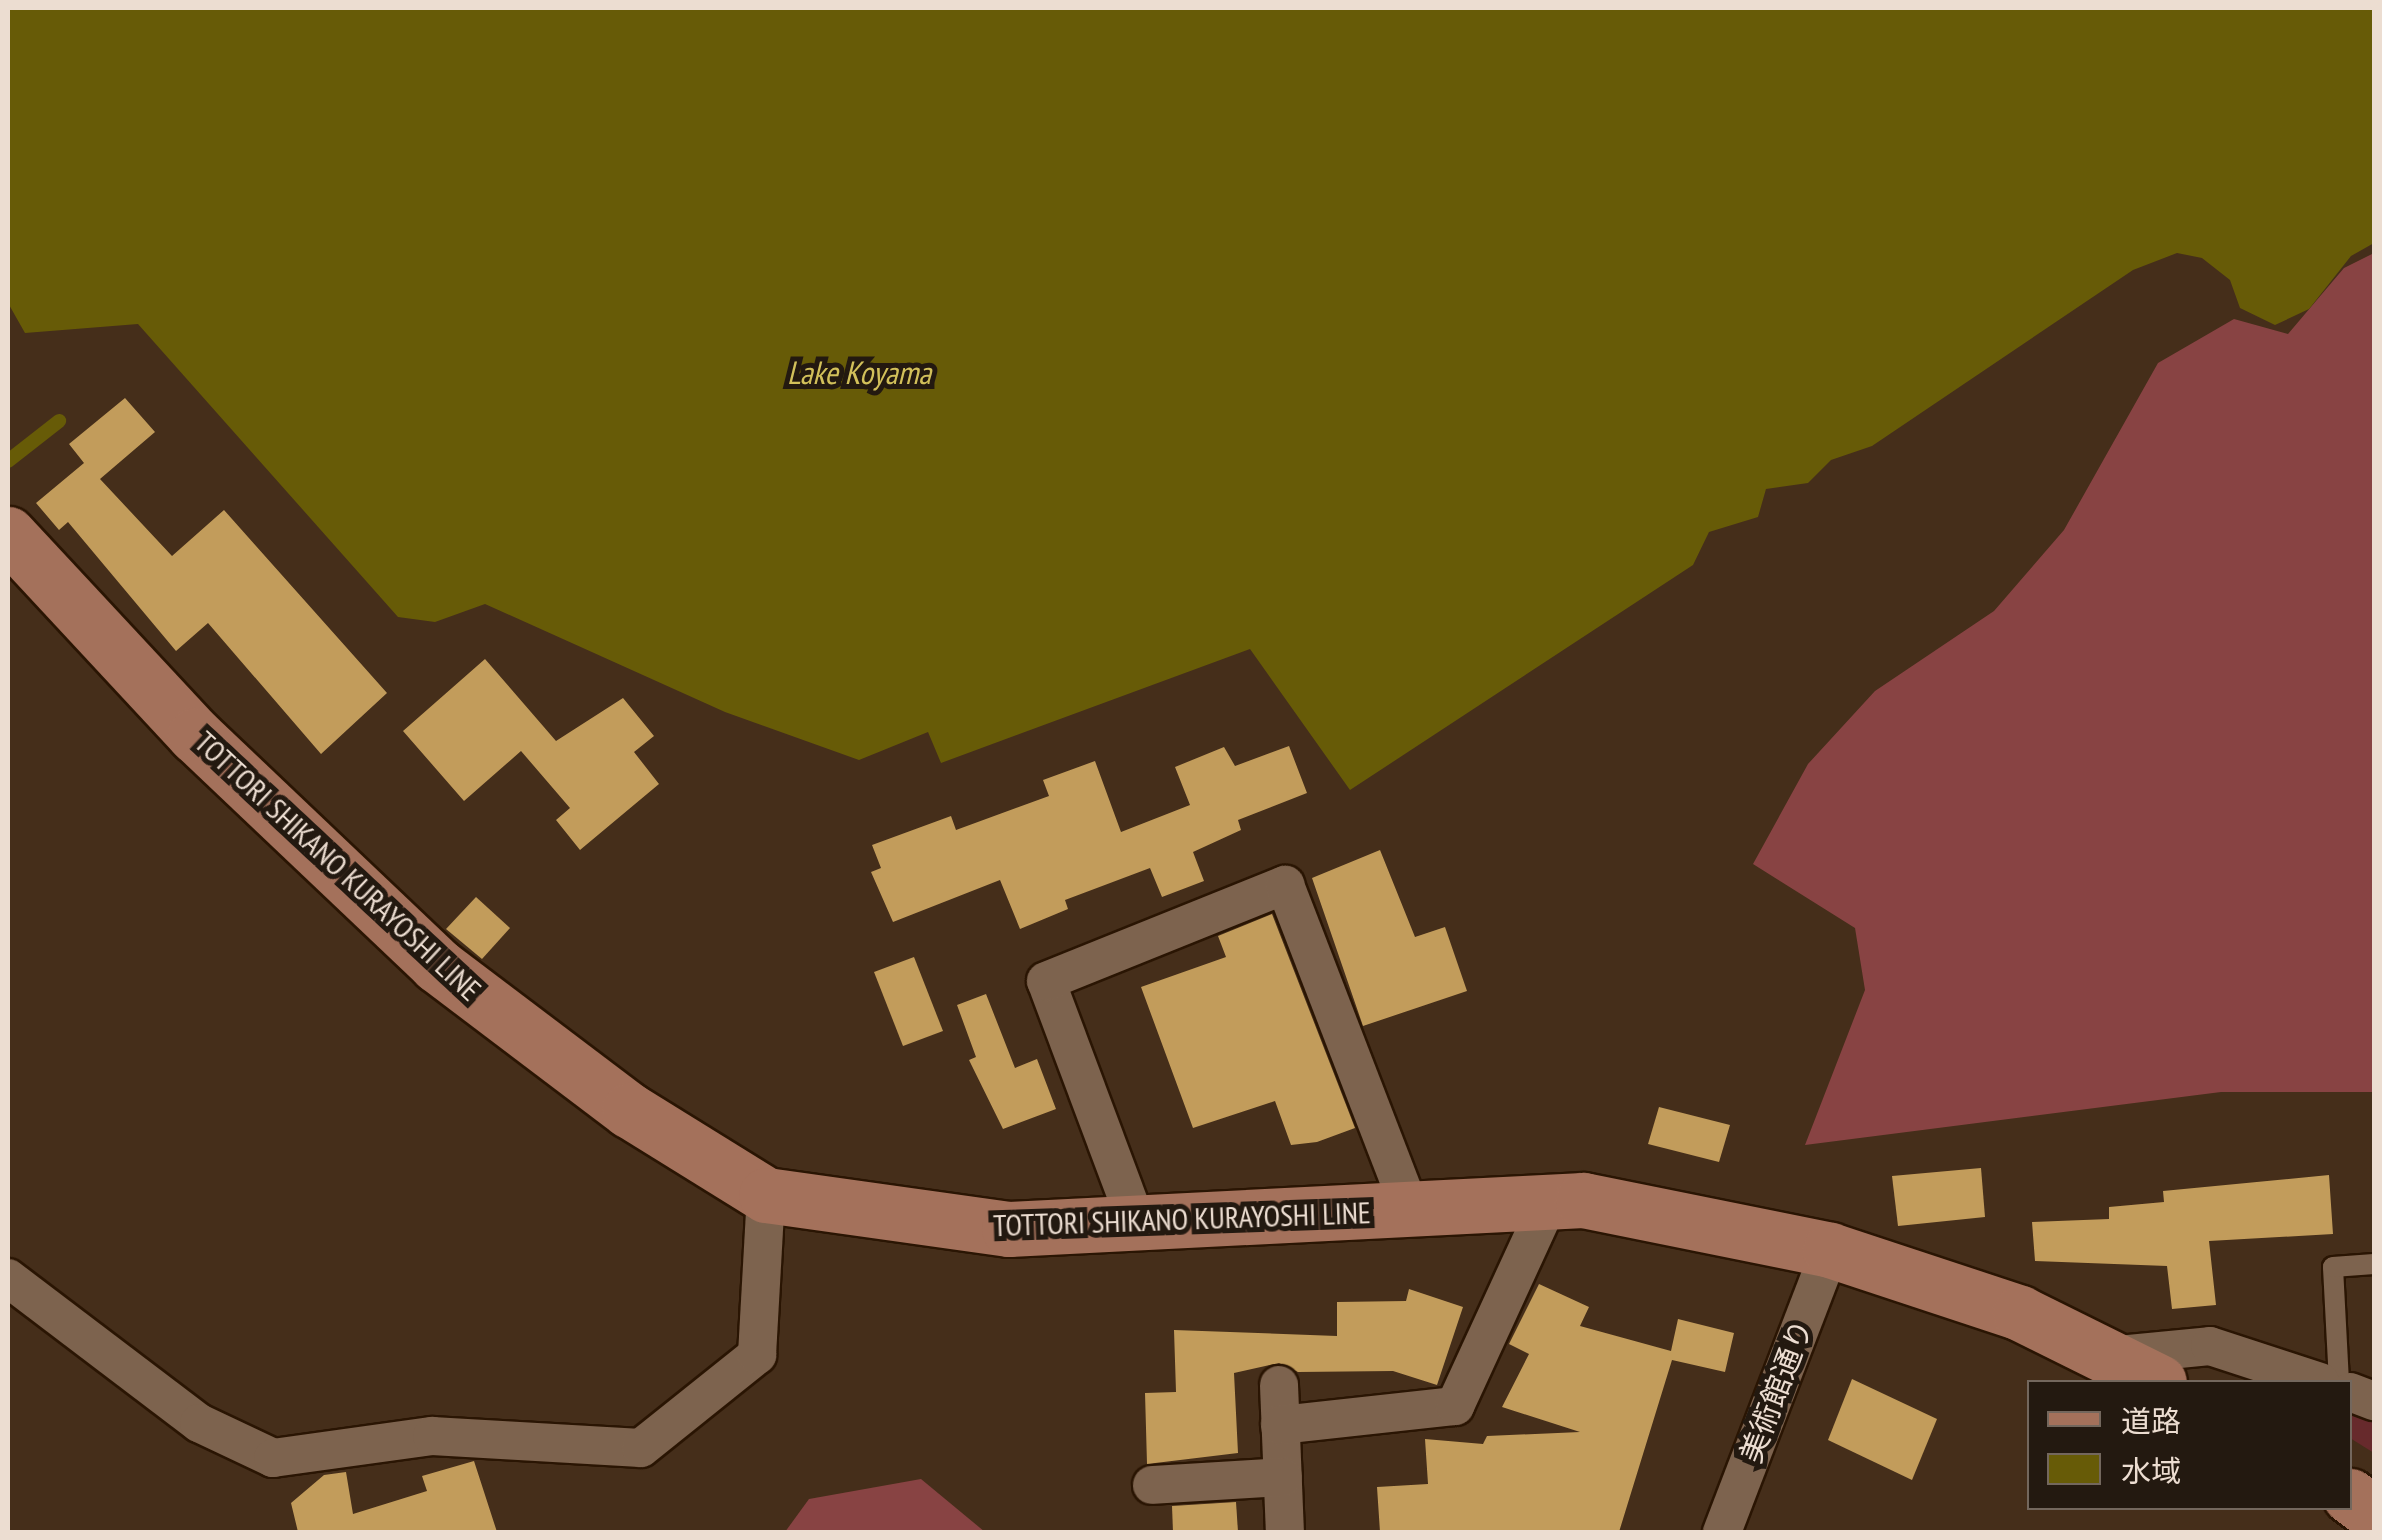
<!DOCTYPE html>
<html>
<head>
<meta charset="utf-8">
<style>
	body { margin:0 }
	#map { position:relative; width:2382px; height:1540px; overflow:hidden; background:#452e1a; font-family:"PT Sans Narrow","Noto Sans JP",sans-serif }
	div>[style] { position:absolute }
	.green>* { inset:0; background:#672a2c }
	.forest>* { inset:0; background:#884343 }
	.water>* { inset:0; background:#675b07 }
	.stream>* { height:14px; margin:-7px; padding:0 7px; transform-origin:7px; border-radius:7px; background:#675b07 }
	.building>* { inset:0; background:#c29c5b }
	.roads { filter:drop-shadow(2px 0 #2a1503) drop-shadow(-2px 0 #2a1503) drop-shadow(0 2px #2a1503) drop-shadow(0 -2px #2a1503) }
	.lane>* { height:20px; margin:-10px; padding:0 10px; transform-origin:10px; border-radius:10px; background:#7d634e }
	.street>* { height:38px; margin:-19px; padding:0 19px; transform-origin:19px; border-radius:19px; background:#7d634e }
	.primary>* { height:55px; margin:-27.5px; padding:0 27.5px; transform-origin:27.5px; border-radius:27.5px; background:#a4715b }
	span { translate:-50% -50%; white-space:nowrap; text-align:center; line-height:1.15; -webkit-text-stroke:10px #231910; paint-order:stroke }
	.street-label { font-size:30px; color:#ecddd1 }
	.water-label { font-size:32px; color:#d2c05a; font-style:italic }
	.frame { position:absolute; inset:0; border:10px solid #ecddd1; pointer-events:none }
	.legend { position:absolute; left:2027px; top:1380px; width:325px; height:130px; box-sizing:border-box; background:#231910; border:2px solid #73675d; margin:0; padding:12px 18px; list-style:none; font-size:30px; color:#ecddd1 }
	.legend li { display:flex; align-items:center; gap:20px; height:50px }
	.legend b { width:50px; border:2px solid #73675d }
</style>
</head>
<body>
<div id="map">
	<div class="green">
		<i style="clip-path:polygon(2350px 1412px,2374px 1420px,2374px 1453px,2350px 1438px)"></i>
	</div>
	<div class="forest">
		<i style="clip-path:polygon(2374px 253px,2374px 1092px,2221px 1092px,1805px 1145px,1865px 990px,1855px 928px,1753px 864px,1808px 764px,1875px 691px,1994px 611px,2064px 530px,2158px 363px,2234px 319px,2288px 334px,2344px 268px)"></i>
		<i style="clip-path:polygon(921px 1479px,985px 1532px,785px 1532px,809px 1499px)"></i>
	</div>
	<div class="water">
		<i style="clip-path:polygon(8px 8px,2374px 8px,2374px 243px,2351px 256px,2309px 309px,2275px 325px,2240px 308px,2230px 280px,2202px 258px,2177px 253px,2133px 270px,1872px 446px,1831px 460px,1808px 483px,1766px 489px,1758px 517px,1709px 532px,1693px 565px,1350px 790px,1250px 649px,941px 763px,928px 732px,859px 760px,725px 712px,485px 604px,435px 622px,398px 617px,138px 324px,25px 333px,8px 303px)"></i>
	</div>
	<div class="stream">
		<i style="left:8px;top:461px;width:65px;rotate:-38.1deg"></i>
	</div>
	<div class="building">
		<i style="clip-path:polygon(125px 398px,155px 432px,100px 479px,172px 556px,224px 510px,387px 693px,321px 754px,208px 623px,176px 651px,68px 522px,59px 530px,36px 503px,84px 463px,69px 444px)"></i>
		<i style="clip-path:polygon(485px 659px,556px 741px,623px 698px,654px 736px,634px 752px,659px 784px,580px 850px,556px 820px,570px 808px,521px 751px,464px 801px,403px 731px)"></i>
		<i style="clip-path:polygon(1289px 746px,1307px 793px,1238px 820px,1241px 830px,1193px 852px,1204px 881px,1162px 897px,1150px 868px,1065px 900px,1068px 909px,1020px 929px,1000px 880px,893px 922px,871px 872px,881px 868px,872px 845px,951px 816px,956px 830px,1049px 796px,1043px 780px,1095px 761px,1121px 832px,1190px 805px,1175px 767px,1224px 747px,1235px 766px)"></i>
		<i style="clip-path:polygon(1380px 850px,1415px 937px,1445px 927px,1467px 991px,1363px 1026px,1312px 878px)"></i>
		<i style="clip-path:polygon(476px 897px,510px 928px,482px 959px,446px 929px)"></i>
		<i style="clip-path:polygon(1272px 914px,1355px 1128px,1317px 1142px,1291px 1145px,1275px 1101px,1193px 1128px,1141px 987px,1226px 957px,1218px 936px)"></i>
		<i style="clip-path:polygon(914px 957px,943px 1031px,903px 1046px,874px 972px)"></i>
		<i style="clip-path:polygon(986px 994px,1015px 1068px,1037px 1059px,1056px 1109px,1003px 1129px,969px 1060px,976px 1057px,957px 1005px)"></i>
		<i style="clip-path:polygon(1659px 1107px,1730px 1125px,1719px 1162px,1648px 1144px)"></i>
		<i style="clip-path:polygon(1981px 1168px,1985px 1217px,1898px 1226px,1892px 1176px)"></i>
		<i style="clip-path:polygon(2329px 1175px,2333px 1234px,2209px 1241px,2216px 1305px,2172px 1309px,2167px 1266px,2035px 1261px,2032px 1222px,2109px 1219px,2109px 1207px,2164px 1202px,2163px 1191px)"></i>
		<i style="clip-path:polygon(1539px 1284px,1589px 1307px,1580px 1326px,1671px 1351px,1678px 1319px,1734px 1333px,1725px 1372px,1672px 1360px,1619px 1532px,1380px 1532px,1377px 1487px,1428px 1484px,1425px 1439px,1483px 1444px,1487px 1436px,1580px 1432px,1502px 1407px,1529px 1354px,1509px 1344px)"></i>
		<i style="clip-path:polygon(1409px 1289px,1463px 1307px,1437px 1385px,1393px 1371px,1298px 1372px,1279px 1363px,1234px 1373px,1238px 1453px,1147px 1464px,1145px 1393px,1176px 1392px,1174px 1330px,1337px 1336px,1337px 1302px,1406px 1301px)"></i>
		<i style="clip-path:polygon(1852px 1379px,1937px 1419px,1912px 1480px,1828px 1440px)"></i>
		<i style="clip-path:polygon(474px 1461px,497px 1532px,298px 1532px,291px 1503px,324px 1475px,346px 1472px,353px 1514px,427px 1491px,422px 1476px)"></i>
		<i style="clip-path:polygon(1236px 1502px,1238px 1532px,1173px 1532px,1172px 1506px)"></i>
	</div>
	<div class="roads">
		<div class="lane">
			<i style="left:2339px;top:1382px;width:115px;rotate:-93deg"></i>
			<i style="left:2333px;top:1267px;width:41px;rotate:-4.2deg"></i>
		</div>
		<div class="street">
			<i style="left:1137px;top:1224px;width:259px;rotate:-110.5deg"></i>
			<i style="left:1046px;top:981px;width:258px;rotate:-21.9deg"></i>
			<i style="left:1285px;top:885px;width:350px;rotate:68.9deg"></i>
			<i style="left:8px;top:1278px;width:240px;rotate:37.2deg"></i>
			<i style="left:199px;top:1423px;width:82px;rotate:25.3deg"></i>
			<i style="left:273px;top:1458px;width:161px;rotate:-7.9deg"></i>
			<i style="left:432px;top:1436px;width:209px;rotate:3.3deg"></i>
			<i style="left:641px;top:1448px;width:149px;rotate:-38.7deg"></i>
			<i style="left:757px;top:1355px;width:160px;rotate:-86.8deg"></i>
			<i style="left:2108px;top:1356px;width:102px;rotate:-5.6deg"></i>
			<i style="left:2210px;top:1346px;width:116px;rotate:18.1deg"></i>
			<i style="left:1279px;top:1385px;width:147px;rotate:87.7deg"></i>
			<i style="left:2350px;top:1392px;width:26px;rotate:21deg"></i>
			<i style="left:1280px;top:1425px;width:176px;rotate:-6.2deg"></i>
			<i style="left:1455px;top:1406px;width:225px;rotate:-65.3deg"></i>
			<i style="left:1152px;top:1485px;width:131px;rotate:-3.5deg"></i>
			<i style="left:1722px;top:1532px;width:302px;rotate:-69deg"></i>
		</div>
		<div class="primary">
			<i style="left:8px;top:534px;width:275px;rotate:47.1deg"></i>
			<i style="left:195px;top:735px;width:334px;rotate:43.5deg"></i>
			<i style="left:437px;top:965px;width:241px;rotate:37.1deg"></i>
			<i style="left:629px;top:1110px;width:161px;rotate:31.8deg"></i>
			<i style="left:766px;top:1195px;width:245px;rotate:8deg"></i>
			<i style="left:1009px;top:1229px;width:575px;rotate:-2.89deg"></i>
			<i style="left:1583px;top:1200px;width:252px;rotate:11.4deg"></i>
			<i style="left:1830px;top:1250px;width:200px;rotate:18.3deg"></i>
			<i style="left:2020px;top:1313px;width:155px;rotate:26.4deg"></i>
			<i style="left:2350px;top:1496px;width:30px;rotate:37deg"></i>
		</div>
	</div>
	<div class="street-label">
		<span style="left:338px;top:866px;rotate:43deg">TOTTORI SHIKANO KURAYOSHI LINE</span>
		<span style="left:1182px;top:1219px;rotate:-2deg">TOTTORI SHIKANO KURAYOSHI LINE</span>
		<span style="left:1776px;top:1391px;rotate:-69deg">美術館通り</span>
	</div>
	<div class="water-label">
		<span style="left:859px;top:372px">Lake Koyama</span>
	</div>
	<div class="frame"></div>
	<ul class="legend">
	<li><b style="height:12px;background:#a4715b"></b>道路</li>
	<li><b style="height:28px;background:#675b07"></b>水域</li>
	</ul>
</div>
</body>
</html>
